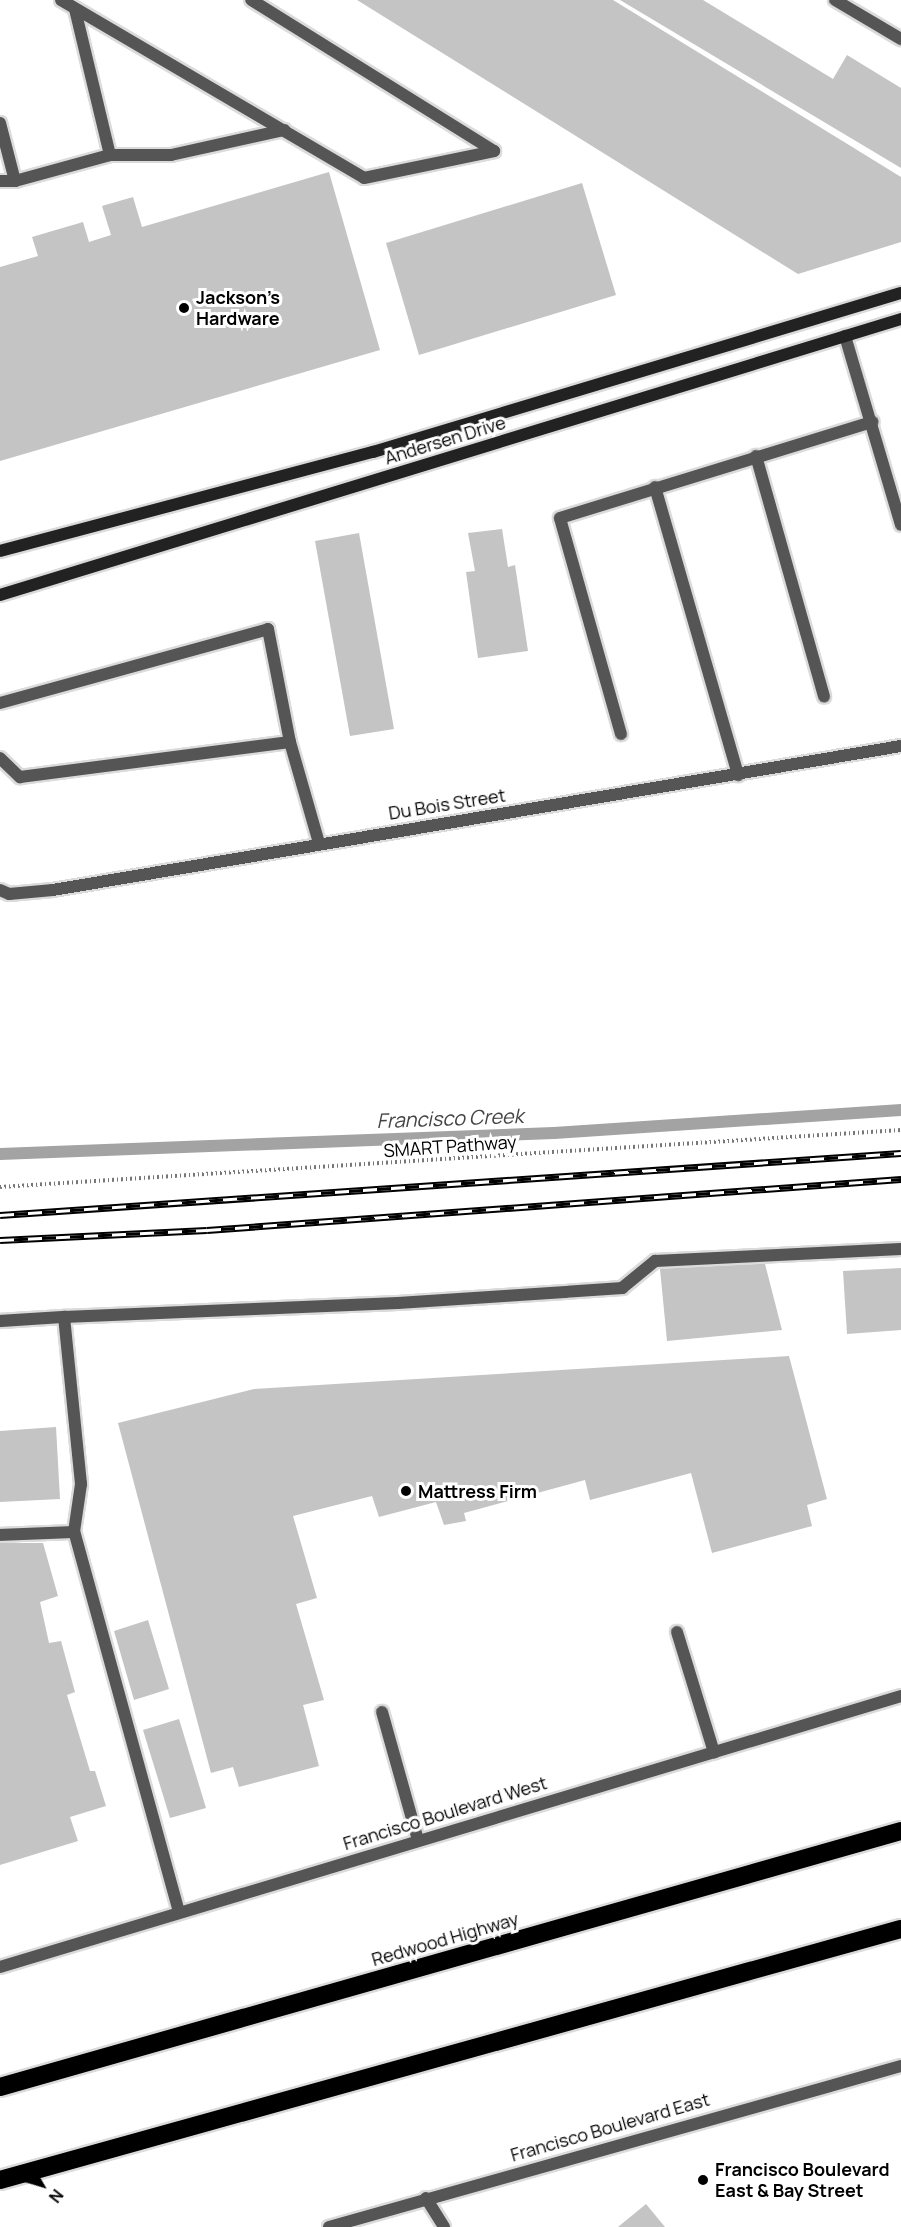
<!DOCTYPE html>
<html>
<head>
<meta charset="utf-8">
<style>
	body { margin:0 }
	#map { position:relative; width:901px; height:2227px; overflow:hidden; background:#fff; font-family:Manrope,sans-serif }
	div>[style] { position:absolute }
	.stream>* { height:12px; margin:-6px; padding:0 6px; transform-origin:6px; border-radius:6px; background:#a3a3a3 }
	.building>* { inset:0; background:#c4c4c4 }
	.path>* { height:4px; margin-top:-2px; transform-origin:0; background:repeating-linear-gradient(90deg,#777 0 1.5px,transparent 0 4.5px) }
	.roads { filter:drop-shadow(2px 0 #dbdbdb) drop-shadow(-2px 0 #dbdbdb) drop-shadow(0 2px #dbdbdb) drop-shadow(0 -2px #dbdbdb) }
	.service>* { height:12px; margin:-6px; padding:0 6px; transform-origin:6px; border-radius:6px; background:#555 }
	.tertiary>* { height:12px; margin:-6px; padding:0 6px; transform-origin:6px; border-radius:6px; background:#555 }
	.secondary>* { height:12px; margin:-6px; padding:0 6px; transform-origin:6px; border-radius:6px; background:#222 }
	.motorway>* { height:18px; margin:-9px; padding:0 9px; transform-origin:9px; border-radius:9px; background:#000 }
	.rail>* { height:7px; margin-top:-3.5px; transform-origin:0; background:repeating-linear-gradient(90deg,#fff 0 14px,#000 0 28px); box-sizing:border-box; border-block:2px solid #000 }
	.dots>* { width:16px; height:16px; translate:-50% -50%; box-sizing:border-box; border:3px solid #fff; border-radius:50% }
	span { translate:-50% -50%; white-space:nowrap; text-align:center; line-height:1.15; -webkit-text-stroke:6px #fff; paint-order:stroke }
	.poi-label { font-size:18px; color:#000; font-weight:700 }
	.left { translate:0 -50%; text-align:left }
	.street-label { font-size:18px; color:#000 }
	.water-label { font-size:20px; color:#444; font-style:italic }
	.north { position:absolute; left:12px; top:2155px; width:60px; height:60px; -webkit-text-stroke:4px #fff; paint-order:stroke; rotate:128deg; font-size:16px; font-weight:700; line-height:24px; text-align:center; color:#000 }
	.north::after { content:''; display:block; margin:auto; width:21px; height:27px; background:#000; clip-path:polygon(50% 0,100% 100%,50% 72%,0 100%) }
</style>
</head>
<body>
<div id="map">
	<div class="stream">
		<i style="left:0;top:1154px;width:554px;rotate:-2.17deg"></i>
		<i style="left:554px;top:1133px;width:348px;rotate:-3.8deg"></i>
	</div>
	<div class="building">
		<i style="clip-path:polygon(357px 0,613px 0,901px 177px,901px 242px,798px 274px)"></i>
		<i style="clip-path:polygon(620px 0,703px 0,833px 79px,847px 55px,901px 88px,901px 168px)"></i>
		<i style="clip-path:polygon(329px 172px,380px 350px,0 461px,0 267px,38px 256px,32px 237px,83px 222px,89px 242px,111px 235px,102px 206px,133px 197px,142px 227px)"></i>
		<i style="clip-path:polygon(582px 183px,616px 295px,419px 355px,386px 243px)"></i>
		<i style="clip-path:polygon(502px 529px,508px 567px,515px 565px,528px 651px,478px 658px,466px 572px,475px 571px,468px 533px)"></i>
		<i style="clip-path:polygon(359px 533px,394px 729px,350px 736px,315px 541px)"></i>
		<i style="clip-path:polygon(764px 1260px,782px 1330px,667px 1341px,660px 1269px)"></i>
		<i style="clip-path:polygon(901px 1268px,901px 1330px,847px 1334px,843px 1271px)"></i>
		<i style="clip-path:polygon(789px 1356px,827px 1499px,807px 1505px,812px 1526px,712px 1553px,691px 1473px,590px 1500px,585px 1480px,464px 1513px,466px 1521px,444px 1525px,436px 1502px,379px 1517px,372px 1496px,293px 1516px,317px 1598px,296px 1604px,324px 1700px,303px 1705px,319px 1766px,239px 1787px,233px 1767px,211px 1773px,118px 1423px,254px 1389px)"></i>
		<i style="clip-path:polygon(56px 1427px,60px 1499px,0 1502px,0 1431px)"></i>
		<i style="clip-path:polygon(0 1543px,43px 1543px,58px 1596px,40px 1602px,49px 1643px,61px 1641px,75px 1692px,67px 1695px,90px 1771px,95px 1771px,106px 1806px,70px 1817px,78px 1841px,0 1865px)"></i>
		<i style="clip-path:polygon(148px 1620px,169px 1689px,134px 1700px,114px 1631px)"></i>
		<i style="clip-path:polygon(179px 1719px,206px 1808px,170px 1818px,143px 1730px)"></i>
		<i style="clip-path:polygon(646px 2204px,665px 2227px,618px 2227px)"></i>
	</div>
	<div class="path">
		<i style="left:0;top:1187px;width:903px;rotate:-3.62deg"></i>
	</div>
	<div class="roads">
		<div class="service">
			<i style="left:61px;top:0;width:351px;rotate:30.4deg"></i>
			<i style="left:364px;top:178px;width:133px;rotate:-11.7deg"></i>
			<i style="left:494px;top:151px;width:286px;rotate:-148.1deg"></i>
			<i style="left:835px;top:0;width:77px;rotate:30.6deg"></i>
			<i style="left:0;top:123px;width:60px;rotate:75.5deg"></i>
			<i style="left:15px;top:181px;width:15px;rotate:180deg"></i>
			<i style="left:110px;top:155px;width:61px"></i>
			<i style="left:171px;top:155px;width:116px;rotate:-12.5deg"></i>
			<i style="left:15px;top:181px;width:98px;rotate:-15.3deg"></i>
			<i style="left:110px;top:155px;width:150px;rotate:-103.5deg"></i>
			<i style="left:845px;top:336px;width:197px;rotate:73.5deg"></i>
			<i style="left:756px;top:456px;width:250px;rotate:74.2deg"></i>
			<i style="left:655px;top:487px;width:300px;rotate:73.9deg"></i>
			<i style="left:0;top:703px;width:278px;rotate:-15.4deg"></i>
			<i style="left:268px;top:629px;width:115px;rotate:79deg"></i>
			<i style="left:290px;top:742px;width:105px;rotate:74deg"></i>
			<i style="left:621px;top:734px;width:224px;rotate:-105.8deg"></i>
			<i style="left:560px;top:518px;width:327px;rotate:-17.1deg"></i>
			<i style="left:0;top:758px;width:28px;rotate:44deg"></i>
			<i style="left:20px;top:777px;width:272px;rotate:-7.4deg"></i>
			<i style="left:0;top:1321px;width:64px;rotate:-3.6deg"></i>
			<i style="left:0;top:1535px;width:74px;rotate:-2.3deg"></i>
			<i style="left:677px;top:1632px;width:126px;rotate:72.9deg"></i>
			<i style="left:382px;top:1712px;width:133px;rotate:74.3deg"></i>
			<i style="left:179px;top:1912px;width:394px;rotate:-105.4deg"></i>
			<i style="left:74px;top:1532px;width:49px;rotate:-81.7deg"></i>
			<i style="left:81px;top:1484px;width:168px;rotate:-95.8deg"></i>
			<i style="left:64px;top:1317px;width:334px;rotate:-2.4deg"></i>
			<i style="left:398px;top:1303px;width:225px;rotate:-3.8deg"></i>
			<i style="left:622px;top:1288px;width:43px;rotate:-39.3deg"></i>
			<i style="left:655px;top:1261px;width:246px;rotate:-2.8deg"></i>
			<i style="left:426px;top:2198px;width:34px;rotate:58deg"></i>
		</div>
		<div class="tertiary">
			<i style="left:0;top:890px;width:10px;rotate:24deg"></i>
			<i style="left:9px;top:894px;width:44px;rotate:-5.2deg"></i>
			<i style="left:53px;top:890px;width:860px;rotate:-9.64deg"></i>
			<i style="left:0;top:1967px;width:941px;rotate:-16.74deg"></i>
			<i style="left:329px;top:2227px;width:594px;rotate:-15.72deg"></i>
		</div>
		<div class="secondary">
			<i style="left:0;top:551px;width:386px;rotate:-14.9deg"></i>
			<i style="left:373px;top:452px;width:551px;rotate:-16.76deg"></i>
			<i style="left:0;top:595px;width:942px;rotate:-17.03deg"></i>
		</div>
		<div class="motorway">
			<i style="left:0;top:2087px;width:937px;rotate:-15.86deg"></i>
			<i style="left:0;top:2180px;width:935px;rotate:-15.57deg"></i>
		</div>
	</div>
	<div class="rail">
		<i style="left:0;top:1215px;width:903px;rotate:-3.94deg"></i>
		<i style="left:0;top:1240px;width:207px;rotate:-2.8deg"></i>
		<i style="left:207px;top:1230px;width:696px;rotate:-4.2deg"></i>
	</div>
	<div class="dots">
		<i style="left:184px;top:308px;background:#000"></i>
		<i style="left:406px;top:1491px;background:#000"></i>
		<i style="left:703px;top:2180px;background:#000"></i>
	</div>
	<div class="poi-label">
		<span class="left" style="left:196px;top:308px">Jackson’s<br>Hardware</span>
		<span class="left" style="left:418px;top:1491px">Mattress Firm</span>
		<span class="left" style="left:715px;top:2180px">Francisco Boulevard<br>East &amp; Bay Street</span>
	</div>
	<div class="street-label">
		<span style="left:445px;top:440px;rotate:-17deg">Andersen Drive</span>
		<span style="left:447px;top:804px;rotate:-9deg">Du Bois Street</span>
		<span style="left:450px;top:1146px;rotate:-4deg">SMART Pathway</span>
		<span style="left:445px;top:1813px;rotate:-17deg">Francisco Boulevard West</span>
		<span style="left:445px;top:1939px;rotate:-16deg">Redwood Highway</span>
		<span style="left:610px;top:2127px;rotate:-16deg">Francisco Boulevard East</span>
	</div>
	<div class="water-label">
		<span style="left:450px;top:1118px;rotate:-2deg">Francisco Creek</span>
	</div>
	<div class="north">N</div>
</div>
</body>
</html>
